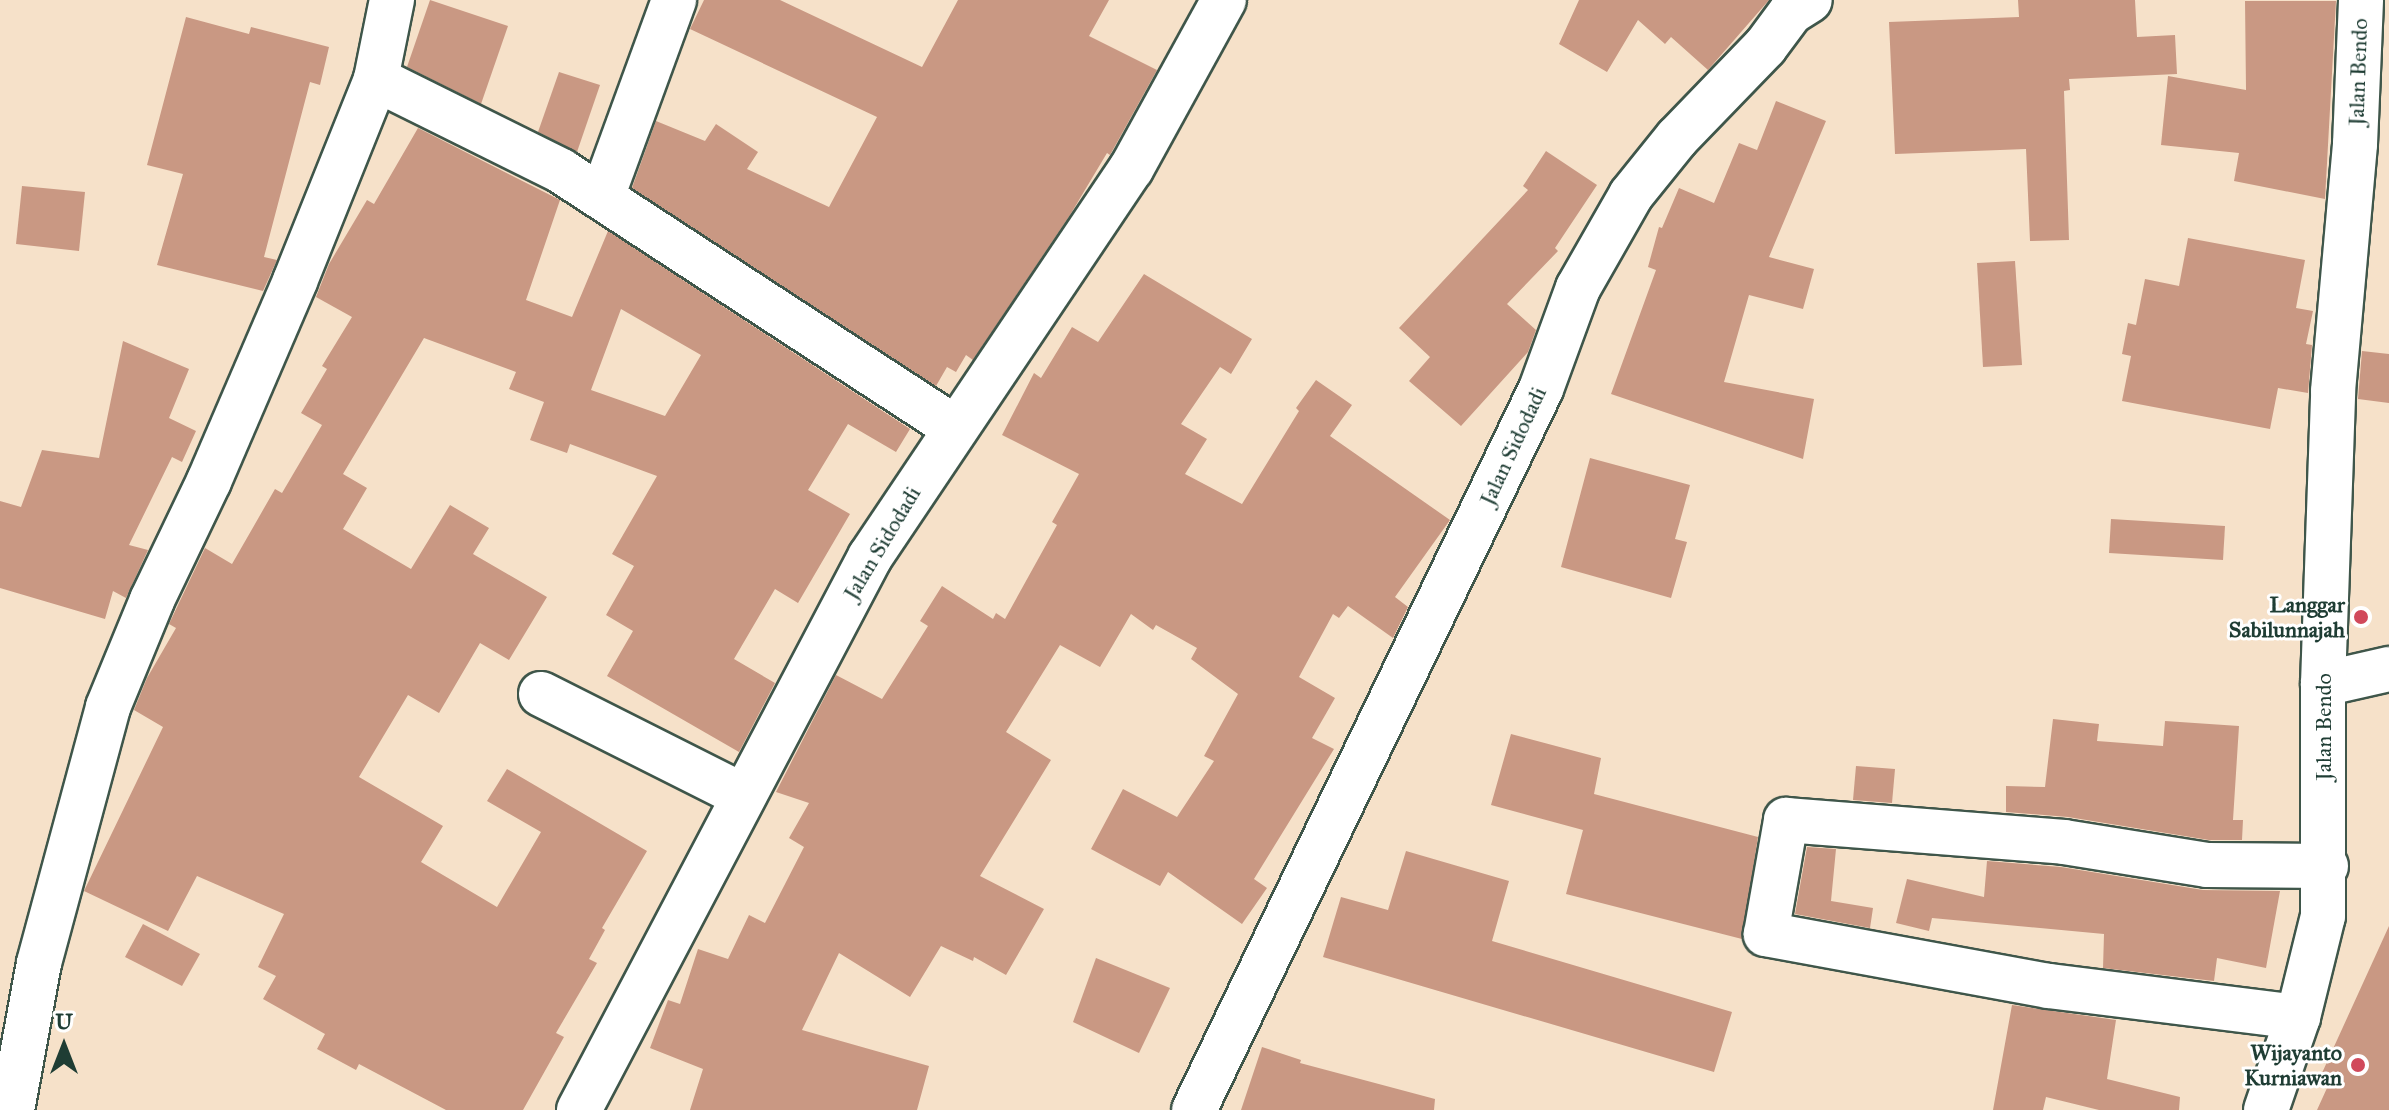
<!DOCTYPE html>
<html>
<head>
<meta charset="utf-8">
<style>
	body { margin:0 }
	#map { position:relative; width:2389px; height:1110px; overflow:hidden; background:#f6e1c9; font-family:"IM FELL Great Primer",serif }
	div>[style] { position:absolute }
	.building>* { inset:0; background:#c99883 }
	.roads { filter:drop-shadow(2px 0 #3f564a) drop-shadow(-2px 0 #3f564a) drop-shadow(0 2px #3f564a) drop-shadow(0 -2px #3f564a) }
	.minor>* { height:44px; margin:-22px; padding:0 22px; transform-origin:22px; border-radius:22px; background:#fff }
	.dots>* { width:22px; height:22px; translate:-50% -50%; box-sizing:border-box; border:4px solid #fff; border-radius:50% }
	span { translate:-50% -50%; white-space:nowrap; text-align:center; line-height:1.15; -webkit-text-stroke:6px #fff; paint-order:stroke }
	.street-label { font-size:22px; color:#1f3d34 }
	.poi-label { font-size:22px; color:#1f3d34; font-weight:700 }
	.right { translate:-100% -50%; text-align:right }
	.north { position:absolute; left:24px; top:1006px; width:80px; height:80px; -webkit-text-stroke:6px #fff; paint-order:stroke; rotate:0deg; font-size:22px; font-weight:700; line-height:32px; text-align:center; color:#1f3d34 }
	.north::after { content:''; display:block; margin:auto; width:28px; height:36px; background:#1f3d34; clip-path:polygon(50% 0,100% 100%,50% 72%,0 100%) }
</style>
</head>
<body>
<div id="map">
	<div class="building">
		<i style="clip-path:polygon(430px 0,508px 26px,481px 104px,407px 67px)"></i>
		<i style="clip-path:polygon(704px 0,780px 0,922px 67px,958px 0,1109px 0,1089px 36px,1157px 70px,1110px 155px,1107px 153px,1070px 215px,973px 360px,966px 355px,956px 372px,947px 367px,936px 386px,632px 188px,656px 121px,705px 141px,716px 124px,758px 152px,747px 169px,829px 207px,877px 117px,690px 29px)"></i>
		<i style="clip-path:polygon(1579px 0,1769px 0,1708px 70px,1671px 37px,1665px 44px,1638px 20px,1607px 72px,1559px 44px)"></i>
		<i style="clip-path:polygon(2018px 0,2135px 0,2137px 37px,2175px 35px,2177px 74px,2069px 79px,2070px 90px,2064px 91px,2069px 240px,2030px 241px,2026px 149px,1895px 154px,1889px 22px,2019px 17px)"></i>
		<i style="clip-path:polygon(2245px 1px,2336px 1px,2325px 199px,2234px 181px,2239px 153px,2161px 145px,2168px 76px,2246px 90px)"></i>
		<i style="clip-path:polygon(186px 17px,249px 34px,251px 27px,329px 47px,320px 85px,310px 82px,264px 257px,277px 260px,263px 291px,157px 265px,183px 174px,147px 165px)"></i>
		<i style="clip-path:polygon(559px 72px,600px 85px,577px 152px,538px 132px)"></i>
		<i style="clip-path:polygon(1776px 101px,1826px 121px,1769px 257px,1814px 269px,1803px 309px,1749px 295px,1724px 382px,1814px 399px,1803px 459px,1611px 394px,1656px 270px,1648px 267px,1659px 227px,1662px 228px,1679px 188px,1714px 203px,1739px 143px,1757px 150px)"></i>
		<i style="clip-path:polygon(evenodd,418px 128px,560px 200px,526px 300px,572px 317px,608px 231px,910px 429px,896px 452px,848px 424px,808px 490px,850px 514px,798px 603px,775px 589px,734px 659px,775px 683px,739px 752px,607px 676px,633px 631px,606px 615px,634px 566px,612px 554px,657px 476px,570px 444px,567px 453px,530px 440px,544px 402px,509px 389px,516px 372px,424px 338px,343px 474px,367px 488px,343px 529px,411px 569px,450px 505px,489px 528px,473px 554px,547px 597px,509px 660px,480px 643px,439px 713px,408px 695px,359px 777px,443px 826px,421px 862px,497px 907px,541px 832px,487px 801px,507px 769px,647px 851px,602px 928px,605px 930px,589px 959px,597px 963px,556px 1033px,564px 1037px,523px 1110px,446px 1110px,359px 1064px,356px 1070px,317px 1049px,325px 1034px,263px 999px,276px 976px,258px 967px,284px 914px,197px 876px,168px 931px,84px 891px,163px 727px,134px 710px,147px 678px,176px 628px,169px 624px,205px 548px,232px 564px,275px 489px,282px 493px,322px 425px,301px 413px,327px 369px,322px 366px,352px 317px,316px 297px,329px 264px,367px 200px,374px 204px,418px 128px,621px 309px,701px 355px,665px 416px,591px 390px,621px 309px)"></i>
		<i style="clip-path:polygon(1546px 151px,1597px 185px,1555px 248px,1558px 251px,1507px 304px,1536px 330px,1528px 352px,1461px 426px,1409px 381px,1430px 357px,1399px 328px,1528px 190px,1523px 186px)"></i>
		<i style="clip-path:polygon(22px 186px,85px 192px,79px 251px,16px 244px)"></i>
		<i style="clip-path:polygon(2188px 238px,2305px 260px,2296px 308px,2313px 311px,2306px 344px,2312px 345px,2308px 393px,2278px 388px,2270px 429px,2122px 401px,2131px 356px,2122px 354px,2128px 323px,2136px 325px,2145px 279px,2179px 286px)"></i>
		<i style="clip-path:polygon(2015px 261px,2022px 365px,1983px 367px,1977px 263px)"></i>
		<i style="clip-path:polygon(1144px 274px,1252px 339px,1231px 374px,1220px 367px,1181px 424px,1207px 439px,1185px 474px,1242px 504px,1299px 411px,1296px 408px,1316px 380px,1352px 405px,1330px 436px,1450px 520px,1395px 597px,1408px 607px,1393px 638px,1348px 606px,1339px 618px,1333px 614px,1299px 677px,1335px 698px,1312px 738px,1334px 749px,1254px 879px,1267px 888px,1242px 924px,1168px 872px,1160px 886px,1091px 849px,1123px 789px,1177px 817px,1214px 761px,1204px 756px,1238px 694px,1191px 659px,1197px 648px,1156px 625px,1153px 630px,1131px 614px,1100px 667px,1060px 645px,1006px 732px,1051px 760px,980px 876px,1044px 909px,1006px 975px,974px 957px,973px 961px,941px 946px,910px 997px,839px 953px,802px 1030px,929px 1066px,917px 1110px,690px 1110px,703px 1069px,650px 1048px,668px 1000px,680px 1004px,698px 949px,728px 959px,749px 915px,765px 923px,804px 847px,789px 838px,809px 803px,776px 792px,836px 675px,882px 699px,928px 626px,920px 621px,942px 586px,993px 619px,996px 613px,1005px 619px,1057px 525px,1052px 522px,1079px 474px,1002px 435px,1034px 373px,1041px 378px,1072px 327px,1098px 342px)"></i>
		<i style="clip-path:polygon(123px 341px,189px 369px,169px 418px,196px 431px,182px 462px,172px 457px,129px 545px,148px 550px,126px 598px,113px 591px,105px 619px,0 588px,0 501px,21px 507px,42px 450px,99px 458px)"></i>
		<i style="clip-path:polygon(2362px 351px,2389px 354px,2389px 403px,2358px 399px)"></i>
		<i style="clip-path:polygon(1590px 458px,1690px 485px,1675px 539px,1687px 542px,1671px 598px,1561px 567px)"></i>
		<i style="clip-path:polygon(2111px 519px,2225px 526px,2223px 560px,2109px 553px)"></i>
		<i style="clip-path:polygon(2053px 719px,2099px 724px,2097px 741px,2163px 746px,2165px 721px,2239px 726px,2233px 820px,2243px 820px,2242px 840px,2209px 840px,2068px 817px,2006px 812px,2006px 786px,2045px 787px)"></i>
		<i style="clip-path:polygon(1511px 734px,1601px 758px,1594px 794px,1758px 837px,1742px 939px,1566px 894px,1583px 830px,1491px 805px)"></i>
		<i style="clip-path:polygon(1856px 766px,1895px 769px,1892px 803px,1853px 800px)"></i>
		<i style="clip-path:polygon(1807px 847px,1836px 849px,1831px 901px,1873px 908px,1870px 928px,1795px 914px)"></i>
		<i style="clip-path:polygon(1406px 851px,1509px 881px,1492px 941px,1732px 1012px,1714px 1072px,1323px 957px,1341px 897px,1388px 910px)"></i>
		<i style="clip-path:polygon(1987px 861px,2061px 867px,2203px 890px,2280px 891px,2266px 968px,2217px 958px,2214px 981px,2103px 968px,2104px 934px,1932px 918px,1929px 931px,1896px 923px,1907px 879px,1984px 897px)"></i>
		<i style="clip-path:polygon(143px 924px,200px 954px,182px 986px,125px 957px)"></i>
		<i style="clip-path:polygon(2389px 926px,2389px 1110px,2317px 1110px,2332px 1077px,2322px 1073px)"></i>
		<i style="clip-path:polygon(1096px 958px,1170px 988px,1139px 1053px,1073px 1022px)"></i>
		<i style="clip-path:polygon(2012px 1005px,2116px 1020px,2107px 1079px,2180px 1097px,2179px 1110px,2099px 1110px,2046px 1097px,2043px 1110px,1993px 1110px)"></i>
		<i style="clip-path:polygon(1262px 1047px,1301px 1060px,1300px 1063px,1435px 1099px,1434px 1110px,1241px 1110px)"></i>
	</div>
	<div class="roads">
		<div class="minor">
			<i style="left:376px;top:79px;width:207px;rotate:26.4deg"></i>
			<i style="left:561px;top:171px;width:470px;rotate:33.1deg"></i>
			<i style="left:602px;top:197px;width:210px;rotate:-69.9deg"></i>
			<i style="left:2323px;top:684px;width:68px;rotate:-12.8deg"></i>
			<i style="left:541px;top:694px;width:225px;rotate:26.7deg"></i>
			<i style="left:2298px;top:1017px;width:252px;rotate:-172.9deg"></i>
			<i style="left:2048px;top:986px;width:287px;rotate:-169.6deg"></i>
			<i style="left:1766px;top:934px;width:116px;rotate:-80deg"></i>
			<i style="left:1786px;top:820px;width:279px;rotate:4.5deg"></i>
			<i style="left:2064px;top:842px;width:145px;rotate:9.1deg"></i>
			<i style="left:2207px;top:865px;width:119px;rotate:0.5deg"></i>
			<i style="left:12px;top:1110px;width:149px;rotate:-79.6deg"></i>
			<i style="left:39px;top:963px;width:265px;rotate:-74.9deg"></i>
			<i style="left:108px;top:707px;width:116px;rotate:-67.6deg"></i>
			<i style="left:152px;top:600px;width:132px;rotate:-64.4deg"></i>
			<i style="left:209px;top:481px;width:218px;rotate:-66.7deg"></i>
			<i style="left:295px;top:281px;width:218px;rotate:-68.1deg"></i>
			<i style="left:376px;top:79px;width:81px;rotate:-78.6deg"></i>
			<i style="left:579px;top:1110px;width:625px;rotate:-62.25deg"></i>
			<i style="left:870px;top:557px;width:468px;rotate:-56.1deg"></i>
			<i style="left:1131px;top:169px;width:193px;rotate:-61.2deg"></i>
			<i style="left:1194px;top:1110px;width:800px;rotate:-64.3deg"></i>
			<i style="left:1541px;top:389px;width:108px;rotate:-69.9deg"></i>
			<i style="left:1578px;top:288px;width:107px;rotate:-60.3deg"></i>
			<i style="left:1631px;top:195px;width:73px;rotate:-51.1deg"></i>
			<i style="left:1677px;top:138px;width:127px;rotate:-46deg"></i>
			<i style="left:1765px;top:47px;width:44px;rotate:-53.4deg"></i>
			<i style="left:1791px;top:12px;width:22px;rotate:-32deg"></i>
			<i style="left:2266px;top:1110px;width:98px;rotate:-71deg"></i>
			<i style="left:2298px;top:1017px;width:104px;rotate:-76.1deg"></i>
			<i style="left:2323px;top:916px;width:232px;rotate:-90deg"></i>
			<i style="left:2323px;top:684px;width:293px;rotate:-88deg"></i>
			<i style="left:2333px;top:391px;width:248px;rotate:-84.9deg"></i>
			<i style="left:2355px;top:144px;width:144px;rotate:-87.6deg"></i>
		</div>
	</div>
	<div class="dots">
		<i style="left:2361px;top:617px;background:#d1495b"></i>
		<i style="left:2358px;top:1065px;background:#d1495b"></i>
	</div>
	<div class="street-label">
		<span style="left:2358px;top:72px;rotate:-88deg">Jalan Bendo</span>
		<span style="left:1513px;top:446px;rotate:-65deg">Jalan Sidodadi</span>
		<span style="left:882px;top:543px;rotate:-59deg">Jalan Sidodadi</span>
		<span style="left:2324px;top:727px;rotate:-90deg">Jalan Bendo</span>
	</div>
	<div class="poi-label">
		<span class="right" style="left:2345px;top:617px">Langgar<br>Sabilunnajah</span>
		<span class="right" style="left:2342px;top:1065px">Wijayanto<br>Kurniawan</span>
	</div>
	<div class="north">U</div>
</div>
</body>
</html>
